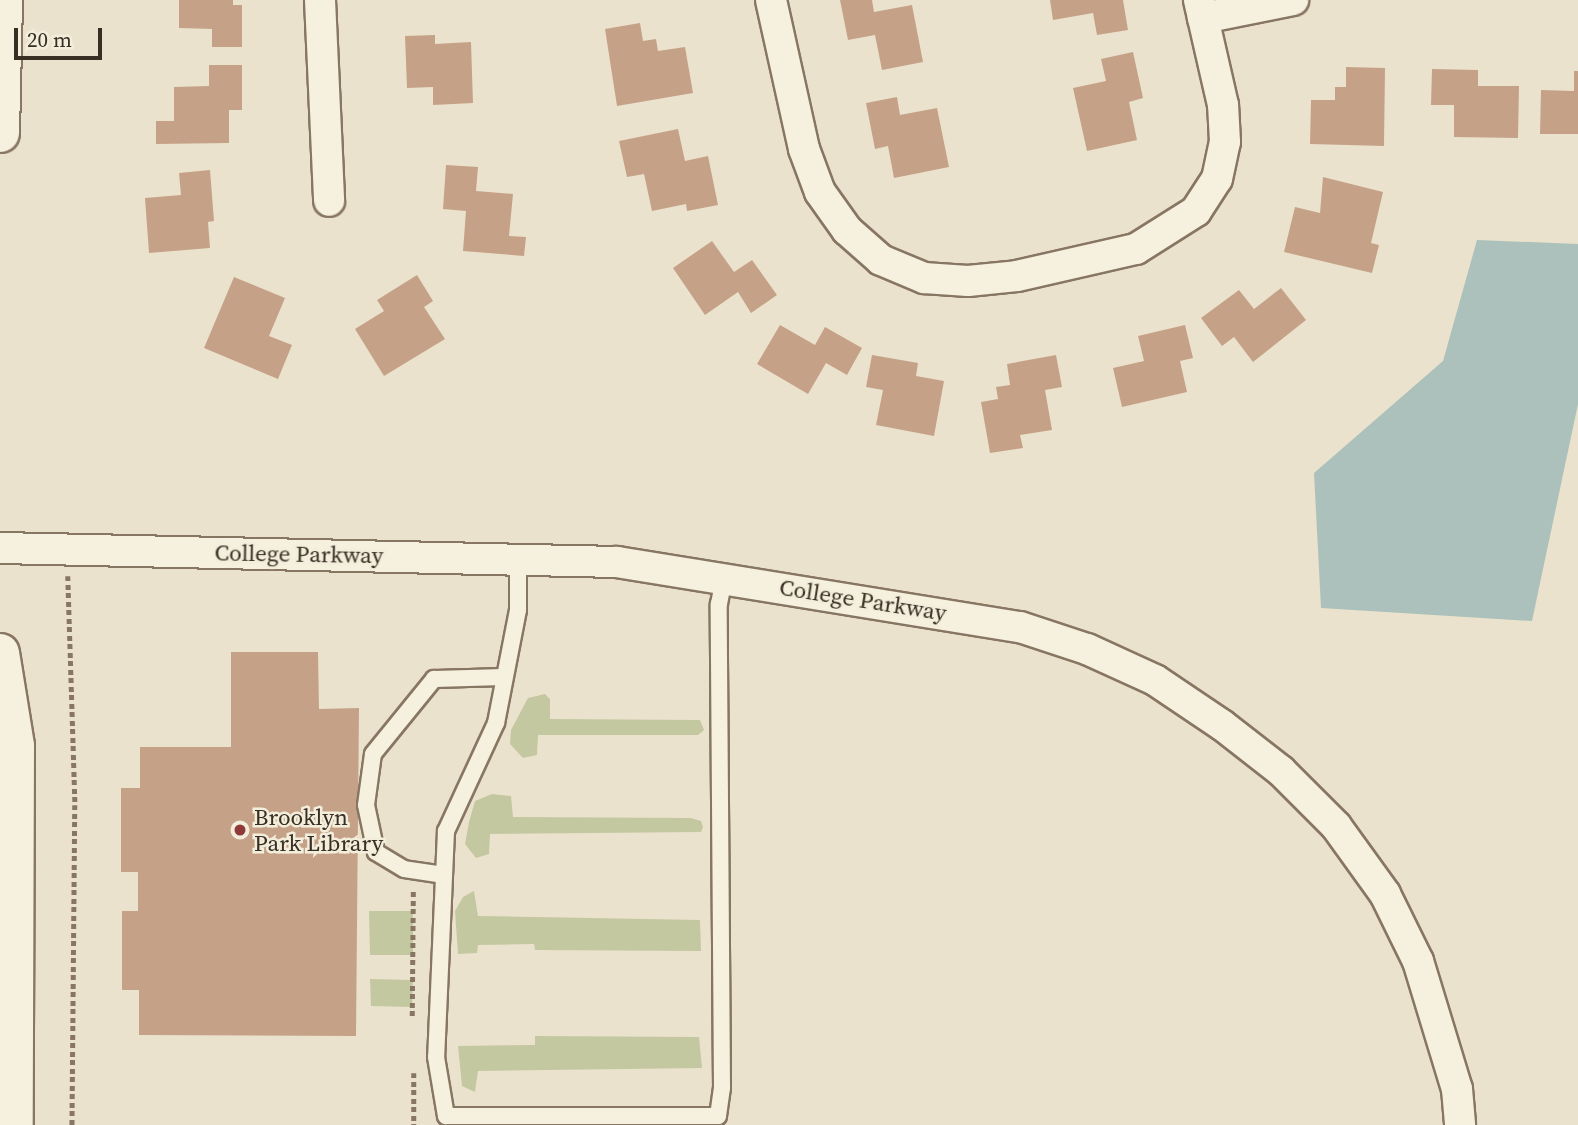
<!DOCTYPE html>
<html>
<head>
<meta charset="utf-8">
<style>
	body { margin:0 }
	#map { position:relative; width:1578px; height:1125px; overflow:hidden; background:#ebe2cd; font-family:"Source Serif 4",serif }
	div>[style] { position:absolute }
	.green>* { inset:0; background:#c3c8a1 }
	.water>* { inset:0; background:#acc1bb }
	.building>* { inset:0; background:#c5a287 }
	.path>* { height:4.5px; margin-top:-2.25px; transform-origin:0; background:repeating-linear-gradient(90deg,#877662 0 5px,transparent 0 8.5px) }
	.roads { filter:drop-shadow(2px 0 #877662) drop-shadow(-2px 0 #877662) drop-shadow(0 2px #877662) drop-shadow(0 -2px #877662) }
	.service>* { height:16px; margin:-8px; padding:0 8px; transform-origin:8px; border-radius:8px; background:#f6f0df }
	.minor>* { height:30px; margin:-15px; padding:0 15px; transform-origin:15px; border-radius:15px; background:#f6f0df }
	.secondary>* { height:38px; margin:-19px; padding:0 19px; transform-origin:19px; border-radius:19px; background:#f6f0df }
	.dots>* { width:19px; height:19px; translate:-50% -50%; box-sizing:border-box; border:4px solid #f3eddc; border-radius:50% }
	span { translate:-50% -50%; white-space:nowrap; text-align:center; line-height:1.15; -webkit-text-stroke:5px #f3eddc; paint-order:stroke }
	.street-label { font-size:23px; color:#392e23 }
	.poi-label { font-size:23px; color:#392e23 }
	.left { translate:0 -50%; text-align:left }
	.scale { position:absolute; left:14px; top:28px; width:88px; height:32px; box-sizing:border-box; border:4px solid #392e23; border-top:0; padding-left:9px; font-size:21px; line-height:24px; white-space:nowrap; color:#392e23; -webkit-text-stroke:5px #f3eddc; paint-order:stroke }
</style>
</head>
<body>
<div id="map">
	<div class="green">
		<i style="clip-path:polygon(545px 694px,550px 699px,550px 719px,700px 720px,704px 730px,698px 735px,538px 735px,537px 755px,523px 758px,510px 744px,511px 730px,528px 698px)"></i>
		<i style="clip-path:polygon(492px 794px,511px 796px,513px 817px,691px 818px,701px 821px,703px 827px,701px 832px,490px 834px,489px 854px,476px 858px,465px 844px,469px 822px,475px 801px)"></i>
		<i style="clip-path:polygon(474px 891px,478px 916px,700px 920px,701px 951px,535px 950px,534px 944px,478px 945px,477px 953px,458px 954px,455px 911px,463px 897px)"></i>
		<i style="clip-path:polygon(369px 911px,413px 911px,413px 955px,370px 955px)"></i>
		<i style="clip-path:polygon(370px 979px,413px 980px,412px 1007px,371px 1006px)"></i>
		<i style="clip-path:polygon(535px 1036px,699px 1037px,702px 1068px,478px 1071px,475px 1092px,462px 1086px,458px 1046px,535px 1045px)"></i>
	</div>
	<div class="water">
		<i style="clip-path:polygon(1477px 240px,1578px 244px,1578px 404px,1532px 621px,1321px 608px,1314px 473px,1443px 361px)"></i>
	</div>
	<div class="building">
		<i style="clip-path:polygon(179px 0,233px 0,233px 5px,242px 5px,242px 47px,212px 47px,212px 29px,179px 28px)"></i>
		<i style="clip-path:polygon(840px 0,872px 0,874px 12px,912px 5px,923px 62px,882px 70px,875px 35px,848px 40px)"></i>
		<i style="clip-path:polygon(1050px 0,1123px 0,1128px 30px,1097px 35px,1093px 13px,1053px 20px)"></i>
		<i style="clip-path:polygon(640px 23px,643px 41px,656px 39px,658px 51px,685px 47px,693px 93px,617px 106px,605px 29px)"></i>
		<i style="clip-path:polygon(435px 35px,435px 44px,471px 42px,473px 103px,433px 105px,433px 87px,407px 88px,405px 36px)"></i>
		<i style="clip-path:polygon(1133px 52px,1143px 98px,1129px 102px,1137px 140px,1087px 151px,1073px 88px,1106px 81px,1101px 59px)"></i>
		<i style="clip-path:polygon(209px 65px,242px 65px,242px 110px,229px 110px,229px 143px,156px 144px,156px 121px,174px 121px,174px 87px,209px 86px)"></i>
		<i style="clip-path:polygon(1346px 67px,1385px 68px,1384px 146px,1310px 144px,1311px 100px,1335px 100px,1335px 87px,1346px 87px)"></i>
		<i style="clip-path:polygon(1432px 69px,1478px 70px,1478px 86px,1519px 86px,1518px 138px,1454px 137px,1454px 105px,1431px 105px)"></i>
		<i style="clip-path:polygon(1574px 71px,1578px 71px,1578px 134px,1540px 134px,1541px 90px,1574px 91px)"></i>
		<i style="clip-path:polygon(897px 97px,900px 115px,937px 108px,949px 167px,894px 178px,888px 146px,875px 149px,866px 103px)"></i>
		<i style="clip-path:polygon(678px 129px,685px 161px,708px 156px,718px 205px,687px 211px,686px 204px,652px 211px,644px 174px,627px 177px,619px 141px)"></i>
		<i style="clip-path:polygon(446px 165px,478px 167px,476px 191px,513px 194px,509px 236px,526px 237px,524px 256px,463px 251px,466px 211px,443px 209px)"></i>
		<i style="clip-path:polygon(210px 170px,214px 221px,208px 222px,210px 248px,149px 253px,145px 198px,181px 195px,179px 173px)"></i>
		<i style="clip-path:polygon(1323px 177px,1383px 192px,1371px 243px,1379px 245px,1372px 273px,1284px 252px,1295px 207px,1320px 213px)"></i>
		<i style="clip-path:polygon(712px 241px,734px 272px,752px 260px,777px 295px,751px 313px,738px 292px,705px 315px,673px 268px)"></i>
		<i style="clip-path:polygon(417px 275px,433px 301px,424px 307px,445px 339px,384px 376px,355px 329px,384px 311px,377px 300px)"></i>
		<i style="clip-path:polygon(234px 277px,285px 298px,269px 336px,292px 345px,278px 379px,204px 348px)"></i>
		<i style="clip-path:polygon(1281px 288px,1306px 320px,1253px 362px,1234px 337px,1222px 346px,1201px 318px,1239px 290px,1254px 309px)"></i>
		<i style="clip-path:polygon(780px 325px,815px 345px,825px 327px,862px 348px,847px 375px,826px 363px,808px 394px,757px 364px)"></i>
		<i style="clip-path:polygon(1185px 325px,1193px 358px,1180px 361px,1187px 392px,1122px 407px,1113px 368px,1144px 361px,1138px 336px)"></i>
		<i style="clip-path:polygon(872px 355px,918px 363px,916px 376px,944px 381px,934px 436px,876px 425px,883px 390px,866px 387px)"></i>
		<i style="clip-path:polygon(1056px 355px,1062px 387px,1045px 390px,1052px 430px,1020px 435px,1023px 448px,990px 453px,981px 402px,998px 399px,996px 387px,1010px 385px,1007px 364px)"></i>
		<i style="clip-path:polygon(231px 652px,318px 652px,319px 709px,359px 708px,356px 1036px,139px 1035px,139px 990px,122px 990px,122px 911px,138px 911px,138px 872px,121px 872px,121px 788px,140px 788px,140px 747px,231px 747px)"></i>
	</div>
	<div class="path">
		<i style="left:68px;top:576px;width:229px;rotate:88.2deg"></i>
		<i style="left:75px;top:805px;width:320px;rotate:90.5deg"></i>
		<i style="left:412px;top:1016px;width:125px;rotate:-89.5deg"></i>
		<i style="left:414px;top:1073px;width:52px;rotate:90deg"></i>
	</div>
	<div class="roads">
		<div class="service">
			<i style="left:518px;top:557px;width:53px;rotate:90deg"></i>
			<i style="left:518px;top:610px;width:115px;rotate:101deg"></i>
			<i style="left:496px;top:723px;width:119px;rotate:114.8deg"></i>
			<i style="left:446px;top:831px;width:226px;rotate:92.5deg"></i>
			<i style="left:436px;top:1057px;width:60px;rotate:80.4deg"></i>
			<i style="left:446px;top:1116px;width:272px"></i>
			<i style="left:718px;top:1116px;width:28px;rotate:-82deg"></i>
			<i style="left:722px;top:1088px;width:484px;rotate:-90.4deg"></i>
			<i style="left:719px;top:604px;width:26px;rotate:-79deg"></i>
			<i style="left:444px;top:875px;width:40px;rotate:-171.5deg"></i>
			<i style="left:404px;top:869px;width:33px;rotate:-149deg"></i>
			<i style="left:376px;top:852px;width:48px;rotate:-102deg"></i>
			<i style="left:366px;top:805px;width:51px;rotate:-82.2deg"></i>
			<i style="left:373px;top:754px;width:97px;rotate:-50.9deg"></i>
			<i style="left:434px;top:679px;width:70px;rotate:-1.6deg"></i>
		</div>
		<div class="minor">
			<i style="left:320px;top:0;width:201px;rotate:87.4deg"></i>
			<i style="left:771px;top:0;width:153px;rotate:77.5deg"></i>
			<i style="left:804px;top:149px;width:46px;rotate:69.6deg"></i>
			<i style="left:820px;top:192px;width:47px;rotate:54.6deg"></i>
			<i style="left:847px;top:230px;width:45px;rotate:41.4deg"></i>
			<i style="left:881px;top:260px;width:47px;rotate:22.7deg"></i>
			<i style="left:924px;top:278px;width:44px;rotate:3.9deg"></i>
			<i style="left:968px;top:281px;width:49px;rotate:-5.8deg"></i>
			<i style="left:1017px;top:276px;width:122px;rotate:-12.8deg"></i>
			<i style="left:1136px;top:249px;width:71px;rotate:-32.3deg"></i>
			<i style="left:1196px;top:211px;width:38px;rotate:-57deg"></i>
			<i style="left:1217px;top:179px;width:38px;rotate:-78deg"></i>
			<i style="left:1225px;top:142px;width:37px;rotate:-93deg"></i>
			<i style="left:1223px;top:105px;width:108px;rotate:-102.9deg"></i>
			<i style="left:1203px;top:18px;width:92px;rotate:-11.3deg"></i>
			<i style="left:0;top:548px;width:617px;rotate:1.3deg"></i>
			<i style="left:617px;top:562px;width:408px;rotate:9.2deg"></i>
			<i style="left:1020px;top:627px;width:71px;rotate:18.2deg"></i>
			<i style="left:1087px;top:649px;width:75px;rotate:24.5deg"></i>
			<i style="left:1155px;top:680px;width:81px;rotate:33.9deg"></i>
			<i style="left:1222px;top:725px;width:75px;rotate:37.9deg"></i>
			<i style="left:1281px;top:771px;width:78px;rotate:45deg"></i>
			<i style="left:1336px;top:826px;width:84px;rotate:54.2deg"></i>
			<i style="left:1385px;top:894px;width:75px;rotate:63.8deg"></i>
			<i style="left:1418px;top:961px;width:134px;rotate:73.1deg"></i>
			<i style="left:1457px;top:1089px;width:36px;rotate:85deg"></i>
		</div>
		<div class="secondary">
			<i style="left:0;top:133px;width:133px;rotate:-88.7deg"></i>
			<i style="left:0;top:653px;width:94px;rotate:80.8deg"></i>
			<i style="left:15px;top:746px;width:379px;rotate:90.2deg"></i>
		</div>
	</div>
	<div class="dots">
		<i style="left:240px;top:830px;background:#8f3938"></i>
	</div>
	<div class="street-label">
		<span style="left:299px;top:554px;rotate:1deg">College Parkway</span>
		<span style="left:863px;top:600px;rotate:9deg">College Parkway</span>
	</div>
	<div class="poi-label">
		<span class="left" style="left:254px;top:830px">Brooklyn<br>Park Library</span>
	</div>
	<div class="scale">20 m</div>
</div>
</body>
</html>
